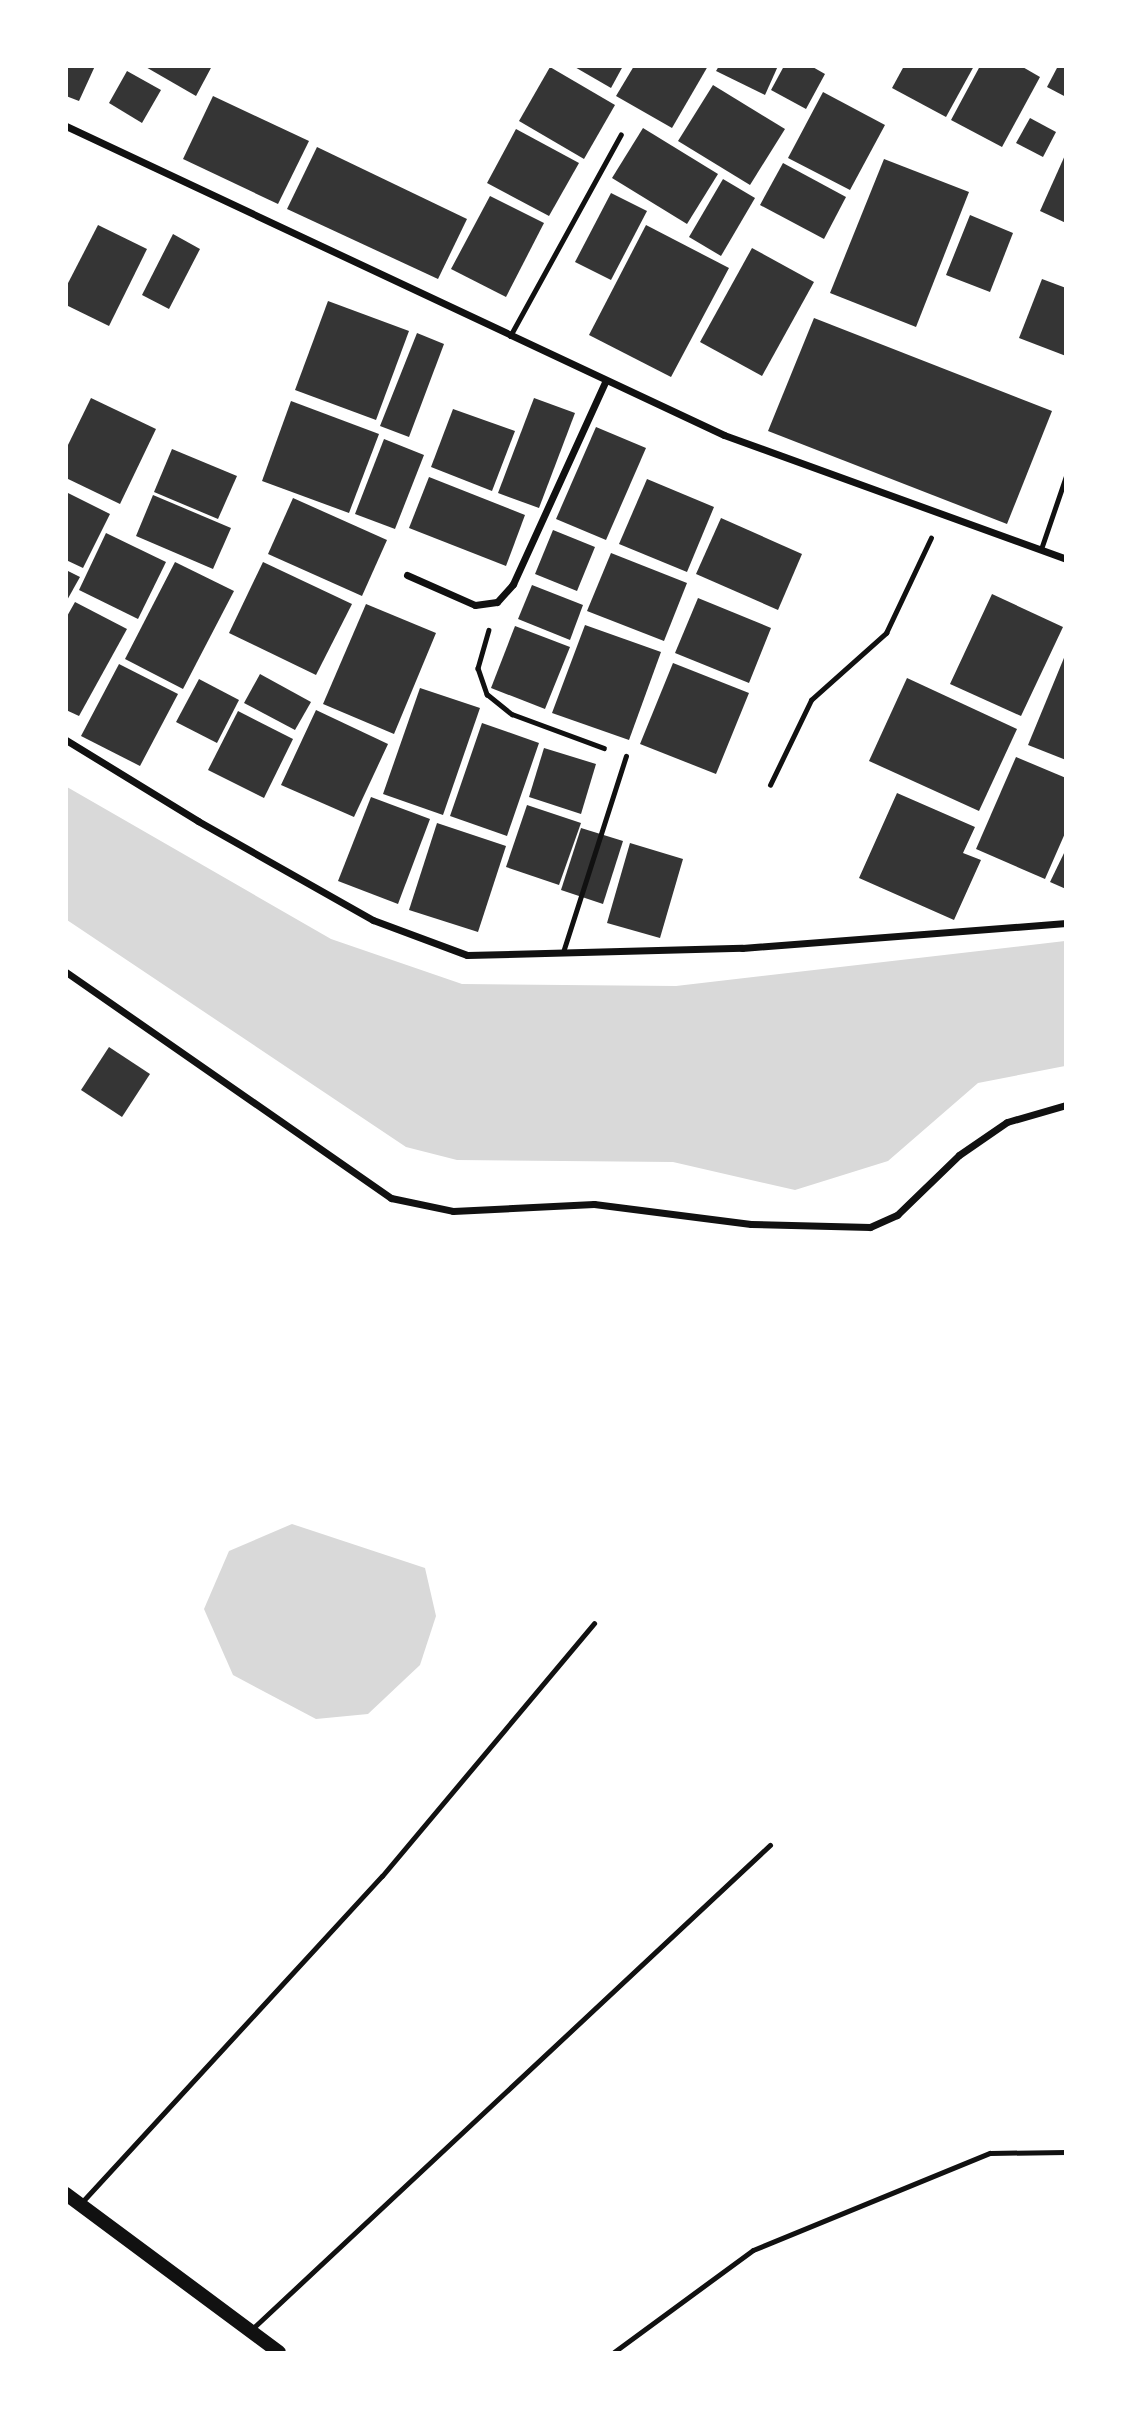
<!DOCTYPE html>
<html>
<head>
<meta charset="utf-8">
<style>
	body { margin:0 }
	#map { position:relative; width:1132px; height:2419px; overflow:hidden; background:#fff; font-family:"Work Sans",sans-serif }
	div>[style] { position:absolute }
	.water>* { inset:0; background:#d9d9d9 }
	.building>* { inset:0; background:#353535 }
	.path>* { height:4.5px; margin:-2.25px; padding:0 2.25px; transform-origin:2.25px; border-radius:2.25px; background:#111 }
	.service>* { height:5px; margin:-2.5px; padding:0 2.5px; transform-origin:2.5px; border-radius:2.5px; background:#111 }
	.minor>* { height:7px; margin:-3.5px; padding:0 3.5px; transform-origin:3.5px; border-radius:3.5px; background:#111 }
	.secondary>* { height:14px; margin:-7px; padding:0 7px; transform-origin:7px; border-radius:7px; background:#111 }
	span { translate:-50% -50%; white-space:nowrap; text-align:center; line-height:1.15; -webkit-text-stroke:6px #fff; paint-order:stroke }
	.frame { position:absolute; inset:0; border:68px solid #fff; pointer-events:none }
</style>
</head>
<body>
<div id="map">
	<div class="water">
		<i style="clip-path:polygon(67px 787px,331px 939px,462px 984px,676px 986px,1065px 941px,1065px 1066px,978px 1083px,888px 1161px,795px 1190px,673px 1162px,457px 1160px,406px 1147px,67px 920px)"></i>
		<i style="clip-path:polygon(292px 1524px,425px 1568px,436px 1616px,420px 1665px,368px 1714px,316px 1719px,233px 1675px,204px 1609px,229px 1551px)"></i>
	</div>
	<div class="building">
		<i style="clip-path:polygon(66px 66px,95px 66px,79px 101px,66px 96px)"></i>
		<i style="clip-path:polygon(144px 66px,212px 66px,196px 96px)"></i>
		<i style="clip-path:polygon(573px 66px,623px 66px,611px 88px)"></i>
		<i style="clip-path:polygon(634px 66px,708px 66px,672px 128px,616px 96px)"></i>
		<i style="clip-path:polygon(719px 66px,778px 66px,765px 95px,716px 71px)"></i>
		<i style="clip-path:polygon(784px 66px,811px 66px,825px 74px,806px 109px,771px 90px)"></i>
		<i style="clip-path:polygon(904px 66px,974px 66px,946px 117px,892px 88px)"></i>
		<i style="clip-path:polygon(980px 66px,1021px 66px,1040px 77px,1002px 147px,951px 120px)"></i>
		<i style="clip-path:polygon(1058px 66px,1066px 66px,1066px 97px,1047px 87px)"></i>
		<i style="clip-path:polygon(550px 67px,615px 105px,584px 159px,519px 121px)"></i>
		<i style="clip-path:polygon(127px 71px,161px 90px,142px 123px,109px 103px)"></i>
		<i style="clip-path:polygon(713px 85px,785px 129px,750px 185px,678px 141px)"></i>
		<i style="clip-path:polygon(823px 92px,885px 125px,850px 190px,788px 158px)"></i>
		<i style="clip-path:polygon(213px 96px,309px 141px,278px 204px,183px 159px)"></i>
		<i style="clip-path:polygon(1030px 118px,1056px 132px,1043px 157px,1016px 143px)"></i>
		<i style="clip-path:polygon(643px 128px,718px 174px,687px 224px,612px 178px)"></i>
		<i style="clip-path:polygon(516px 129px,579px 163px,549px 216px,487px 183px)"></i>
		<i style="clip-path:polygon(317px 147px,467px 219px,438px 279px,287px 209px)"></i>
		<i style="clip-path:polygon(1066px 153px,1066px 223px,1040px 211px)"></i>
		<i style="clip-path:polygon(884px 159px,969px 192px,916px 327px,830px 293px)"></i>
		<i style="clip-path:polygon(783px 163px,846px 197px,824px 239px,760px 205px)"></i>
		<i style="clip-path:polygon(723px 179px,755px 198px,721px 256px,689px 237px)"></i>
		<i style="clip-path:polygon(611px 193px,647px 211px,611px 280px,575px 262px)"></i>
		<i style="clip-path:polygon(490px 196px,544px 223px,506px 297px,451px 269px)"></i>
		<i style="clip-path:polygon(970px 215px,1013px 233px,990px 292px,946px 275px)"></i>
		<i style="clip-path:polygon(98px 225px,147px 249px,109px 326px,66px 305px,66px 287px)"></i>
		<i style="clip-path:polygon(646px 225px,729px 268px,671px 377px,589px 335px)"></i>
		<i style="clip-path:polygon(173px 234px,200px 249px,169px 309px,142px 295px)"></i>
		<i style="clip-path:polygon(752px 248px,814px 282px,762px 376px,700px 342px)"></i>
		<i style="clip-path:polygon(1042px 279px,1066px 288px,1066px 356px,1019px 338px)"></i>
		<i style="clip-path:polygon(328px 301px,409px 331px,376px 420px,295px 390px)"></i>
		<i style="clip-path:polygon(814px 318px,1052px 411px,1007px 524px,768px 431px)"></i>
		<i style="clip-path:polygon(417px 333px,444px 344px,409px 437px,380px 426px)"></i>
		<i style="clip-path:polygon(91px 398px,156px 429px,120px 504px,66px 478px,66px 449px)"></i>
		<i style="clip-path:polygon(534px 398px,575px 413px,539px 508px,498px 493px)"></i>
		<i style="clip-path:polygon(291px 401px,379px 434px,349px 513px,262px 481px)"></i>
		<i style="clip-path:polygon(453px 409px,515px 431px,492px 491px,431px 467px)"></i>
		<i style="clip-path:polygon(596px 427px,646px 448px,606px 540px,556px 519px)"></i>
		<i style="clip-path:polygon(384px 439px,424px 455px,395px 529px,355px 514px)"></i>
		<i style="clip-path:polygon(172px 449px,237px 476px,218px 519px,154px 492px)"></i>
		<i style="clip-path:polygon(429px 477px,525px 515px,506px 566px,409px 528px)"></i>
		<i style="clip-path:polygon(647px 479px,714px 507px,687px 572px,619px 544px)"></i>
		<i style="clip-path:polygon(66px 492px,110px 514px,83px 568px,66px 560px)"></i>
		<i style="clip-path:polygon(153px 495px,231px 528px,213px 569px,136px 536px)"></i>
		<i style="clip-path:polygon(293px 498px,387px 540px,362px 596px,268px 554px)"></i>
		<i style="clip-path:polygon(721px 518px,802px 554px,778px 610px,696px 574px)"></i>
		<i style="clip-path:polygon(553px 530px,595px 547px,577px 591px,535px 574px)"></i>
		<i style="clip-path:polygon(106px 533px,166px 562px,138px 619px,79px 590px)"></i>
		<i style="clip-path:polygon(611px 553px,687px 583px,664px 641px,587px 611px)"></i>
		<i style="clip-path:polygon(175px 562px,234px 591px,183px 689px,125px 659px)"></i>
		<i style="clip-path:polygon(263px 562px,352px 604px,316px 675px,229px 633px)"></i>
		<i style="clip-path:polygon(66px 570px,80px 577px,66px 602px)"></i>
		<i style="clip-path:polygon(532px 585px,583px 605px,570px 640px,518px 619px)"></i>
		<i style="clip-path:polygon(992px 594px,1063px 627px,1021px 716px,950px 684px)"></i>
		<i style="clip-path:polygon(698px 598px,771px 628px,749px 683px,675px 653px)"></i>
		<i style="clip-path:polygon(75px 602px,127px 629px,79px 716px,66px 710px,66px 618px)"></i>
		<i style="clip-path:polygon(366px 604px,436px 633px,394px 734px,323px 704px)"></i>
		<i style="clip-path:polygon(585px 625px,661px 652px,629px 740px,552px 713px)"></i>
		<i style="clip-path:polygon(515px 626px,570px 647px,545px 709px,491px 688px)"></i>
		<i style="clip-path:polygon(1066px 653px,1066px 760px,1028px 745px)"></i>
		<i style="clip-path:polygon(673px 663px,749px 693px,716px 774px,640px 744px)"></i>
		<i style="clip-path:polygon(119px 664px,178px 694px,140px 766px,81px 736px)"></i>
		<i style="clip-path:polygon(260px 674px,311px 702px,295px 730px,244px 703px)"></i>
		<i style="clip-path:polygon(907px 678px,1017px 729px,979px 811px,869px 761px)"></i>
		<i style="clip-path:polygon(199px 679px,239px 700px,217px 743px,176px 722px)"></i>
		<i style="clip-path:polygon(420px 688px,480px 708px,443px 815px,383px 794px)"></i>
		<i style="clip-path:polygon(316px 710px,388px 744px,354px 817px,281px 785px)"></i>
		<i style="clip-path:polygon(238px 711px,293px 739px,264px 798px,208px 770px)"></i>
		<i style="clip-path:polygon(482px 723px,539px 743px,507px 836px,450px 816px)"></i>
		<i style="clip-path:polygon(544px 748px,596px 764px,581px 814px,529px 797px)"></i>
		<i style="clip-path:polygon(1016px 757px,1066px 778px,1066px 831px,1045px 879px,976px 849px)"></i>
		<i style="clip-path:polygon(897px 793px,975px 827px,963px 853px,981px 860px,954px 920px,859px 878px)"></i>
		<i style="clip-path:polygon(371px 797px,430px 819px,398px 904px,338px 881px)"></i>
		<i style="clip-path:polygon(527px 805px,581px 823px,559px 885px,506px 867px)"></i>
		<i style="clip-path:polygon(437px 823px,506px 846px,478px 932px,409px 910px)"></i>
		<i style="clip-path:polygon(581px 828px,623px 841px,603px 904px,561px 890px)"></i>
		<i style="clip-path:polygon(630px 843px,683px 859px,660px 938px,607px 923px)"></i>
		<i style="clip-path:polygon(1066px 849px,1066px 889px,1050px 882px)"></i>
		<i style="clip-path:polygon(109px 1047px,150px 1074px,122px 1117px,81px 1090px)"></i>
	</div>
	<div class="path">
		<i style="left:489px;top:630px;width:40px;rotate:106deg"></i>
		<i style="left:478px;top:668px;width:28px;rotate:71deg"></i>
		<i style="left:487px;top:694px;width:32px;rotate:39deg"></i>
		<i style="left:512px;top:714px;width:98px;rotate:20.3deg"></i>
		<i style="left:770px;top:785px;width:94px;rotate:-64.2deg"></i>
		<i style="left:811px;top:700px;width:101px;rotate:-41.8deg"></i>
		<i style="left:886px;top:633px;width:105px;rotate:-64.7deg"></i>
	</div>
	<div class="service">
		<i style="left:510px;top:336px;width:230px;rotate:-61.2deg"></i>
		<i style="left:1041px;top:549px;width:77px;rotate:-71.1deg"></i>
		<i style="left:563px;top:952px;width:206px;rotate:-72.2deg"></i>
		<i style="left:82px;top:2202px;width:443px;rotate:-47.4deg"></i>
		<i style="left:382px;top:1876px;width:330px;rotate:-50deg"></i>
		<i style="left:252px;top:2329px;width:709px;rotate:-43.06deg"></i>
		<i style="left:614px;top:2352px;width:172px;rotate:-36.3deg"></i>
		<i style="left:753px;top:2250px;width:256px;rotate:-22.3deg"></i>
		<i style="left:990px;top:2153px;width:76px;rotate:-0.8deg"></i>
	</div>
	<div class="minor">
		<i style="left:66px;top:126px;width:727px;rotate:25.15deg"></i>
		<i style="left:724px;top:435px;width:364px;rotate:19.9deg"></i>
		<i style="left:407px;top:575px;width:74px;rotate:23.8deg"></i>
		<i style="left:475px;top:605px;width:22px;rotate:-8deg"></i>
		<i style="left:497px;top:602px;width:24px;rotate:-48deg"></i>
		<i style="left:513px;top:584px;width:222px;rotate:-65.5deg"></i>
		<i style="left:66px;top:740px;width:155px;rotate:31.5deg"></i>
		<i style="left:198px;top:821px;width:201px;rotate:29.5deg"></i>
		<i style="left:373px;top:920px;width:100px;rotate:20.4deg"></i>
		<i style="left:467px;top:955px;width:275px;rotate:-1.5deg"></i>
		<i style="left:742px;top:948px;width:325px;rotate:-4.4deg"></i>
		<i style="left:66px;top:972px;width:396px;rotate:34.8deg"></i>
		<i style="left:391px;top:1198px;width:63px;rotate:11.8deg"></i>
		<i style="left:453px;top:1211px;width:141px;rotate:-2.8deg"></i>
		<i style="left:594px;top:1204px;width:158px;rotate:7.3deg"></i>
		<i style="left:751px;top:1224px;width:119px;rotate:1.4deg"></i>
		<i style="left:870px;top:1227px;width:30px;rotate:-24deg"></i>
		<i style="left:897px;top:1215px;width:86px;rotate:-44.1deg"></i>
		<i style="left:959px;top:1155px;width:58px;rotate:-34.5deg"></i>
		<i style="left:1007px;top:1122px;width:61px;rotate:-16.1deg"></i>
	</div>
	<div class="secondary">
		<i style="left:66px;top:2194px;width:265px;rotate:36.6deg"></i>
	</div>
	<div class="frame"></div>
</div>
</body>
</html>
